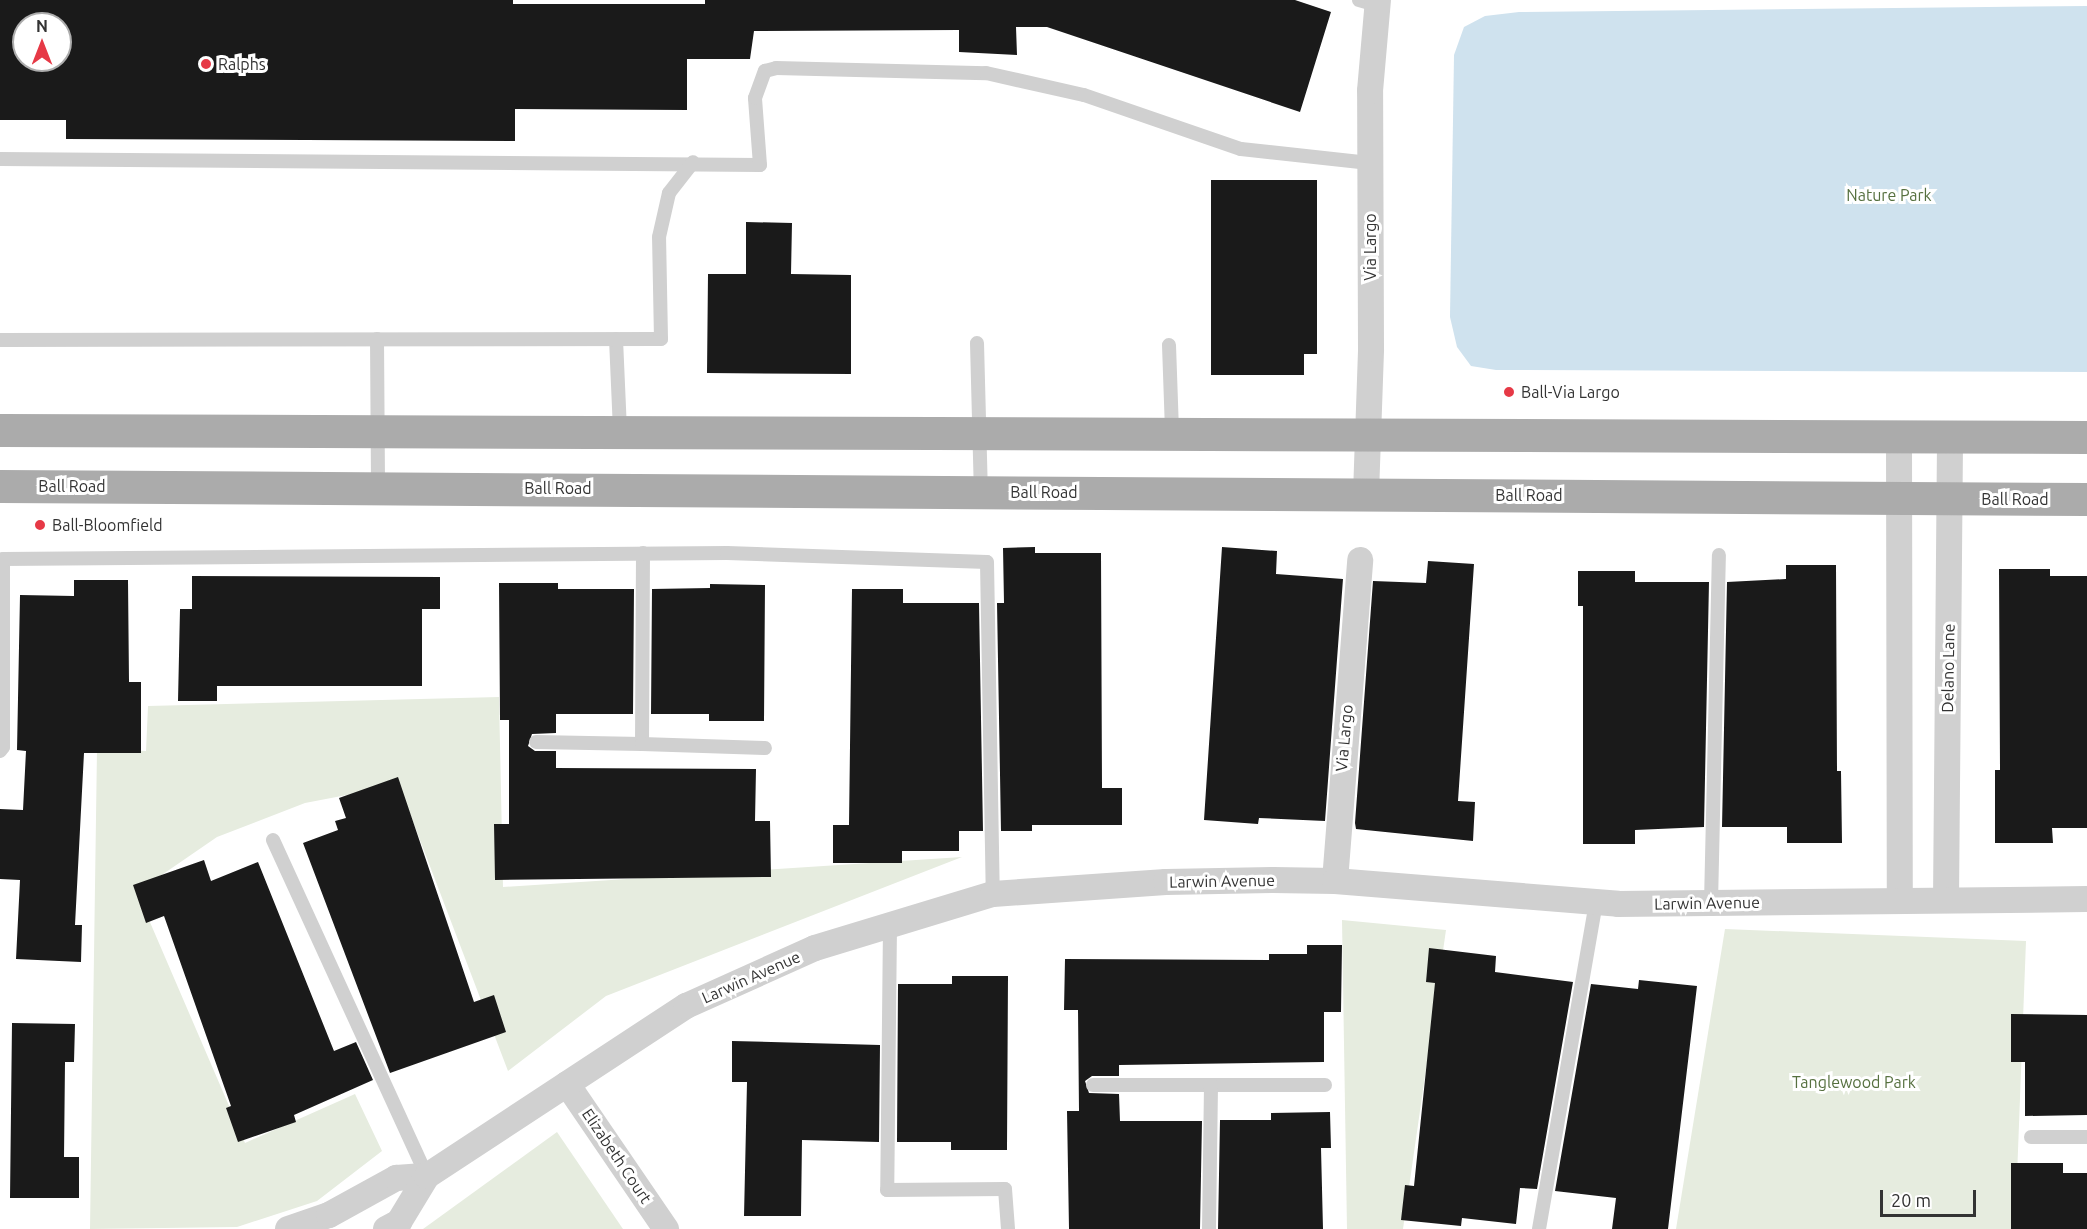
<!DOCTYPE html>
<html>
<head>
<meta charset="utf-8">
<style>
	body { margin:0 }
	#map { position:relative; width:2087px; height:1229px; overflow:hidden; background:#fff; font-family:Ubuntu,sans-serif }
	div>[style] { position:absolute }
	.green>* { inset:0; background:#e6ecdf }
	.water>* { inset:0; background:#cfe2ee }
	.building>* { inset:0; background:#1a1a1a }
	.service>* { height:14px; margin:-7px; padding:0 7px; transform-origin:7px; border-radius:7px; background:#d0d0d0 }
	.minor>* { height:26px; margin:-13px; padding:0 13px; transform-origin:13px; border-radius:13px; background:#d0d0d0 }
	.primary>* { height:33px; margin:-16.5px; padding:0 16.5px; transform-origin:16.5px; border-radius:16.5px; background:#ababab }
	.dots>* { width:16px; height:16px; translate:-50% -50%; box-sizing:border-box; border:3px solid #fff; border-radius:50% }
	span { translate:-50% -50%; white-space:nowrap; text-align:center; line-height:1.15; -webkit-text-stroke:6px #fff; paint-order:stroke }
	.poi-label { font-size:16px; color:#333 }
	.left { translate:0 -50%; text-align:left }
	.park-label { font-size:16px; color:#56703f }
	.street-label { font-size:16px; color:#333 }
	.north { position:absolute; left:12px; top:12px; width:60px; height:60px; box-sizing:border-box; background:#fff; border:2px solid #adadad; border-radius:50%; rotate:0deg; font-size:16px; font-weight:700; line-height:24px; text-align:center; color:#333 }
	.north::after { content:''; display:block; margin:auto; width:21px; height:27px; background:#e63946; clip-path:polygon(50% 0,100% 100%,50% 72%,0 100%) }
	.scale { position:absolute; left:1880px; top:1190px; width:96px; height:27px; box-sizing:border-box; border:3px solid #333; border-top:0; padding-left:8px; font-size:18px; line-height:21px; white-space:nowrap; color:#333; -webkit-text-stroke:4px #fff; paint-order:stroke }
</style>
</head>
<body>
<div id="map">
	<div class="green">
		<i style="clip-path:polygon(499px 697px,503px 887px,962px 857px,606px 996px,508px 1071px,399px 785px,305px 803px,217px 837px,137px 892px,245px 1143px,355px 1094px,382px 1151px,317px 1201px,237px 1227px,90px 1229px,97px 749px,146px 751px,148px 706px)"></i>
		<i style="clip-path:polygon(1342px 920px,1446px 930px,1403px 1229px,1347px 1229px)"></i>
		<i style="clip-path:polygon(1725px 929px,2026px 941px,2015px 1229px,1676px 1229px)"></i>
		<i style="clip-path:polygon(557px 1132px,623px 1229px,423px 1229px)"></i>
	</div>
	<div class="water">
		<i style="clip-path:polygon(2087px 6px,2087px 372px,1496px 370px,1471px 366px,1457px 347px,1450px 317px,1454px 55px,1464px 27px,1485px 16px,1519px 12px)"></i>
	</div>
	<div class="building">
		<i style="clip-path:polygon(evenodd,0 0,513px 0,513px 4px,705px 4px,705px 0,1295px 0,1331px 12px,1300px 112px,1047px 27px,1016px 27px,1017px 55px,959px 52px,959px 30px,754px 31px,750px 59px,687px 59px,687px 110px,515px 109px,515px 141px,66px 139px,66px 120px,0 120px,0 0,24px 24px,60px 24px,60px 60px,24px 60px,24px 24px)"></i>
		<i style="clip-path:polygon(1211px 180px,1317px 180px,1317px 354px,1304px 354px,1304px 375px,1211px 375px)"></i>
		<i style="clip-path:polygon(746px 222px,792px 223px,791px 274px,851px 275px,851px 374px,707px 373px,708px 274px,746px 274px)"></i>
		<i style="clip-path:polygon(1035px 547px,1035px 553px,1101px 553px,1102px 788px,1122px 788px,1122px 825px,1032px 825px,1032px 831px,1001px 831px,997px 603px,1004px 603px,1003px 548px)"></i>
		<i style="clip-path:polygon(1222px 547px,1277px 551px,1276px 574px,1343px 579px,1325px 821px,1259px 818px,1258px 824px,1204px 820px)"></i>
		<i style="clip-path:polygon(1428px 561px,1474px 564px,1458px 801px,1475px 802px,1473px 841px,1356px 829px,1355px 823px,1373px 581px,1426px 583px)"></i>
		<i style="clip-path:polygon(1786px 565px,1836px 565px,1837px 771px,1841px 771px,1842px 843px,1787px 843px,1787px 827px,1722px 827px,1727px 582px,1786px 579px)"></i>
		<i style="clip-path:polygon(1999px 569px,2050px 569px,2050px 576px,2087px 576px,2087px 828px,2052px 828px,2053px 843px,1995px 843px,1995px 770px,2000px 770px)"></i>
		<i style="clip-path:polygon(1578px 571px,1635px 571px,1635px 582px,1709px 582px,1704px 827px,1635px 830px,1635px 844px,1583px 844px,1583px 606px,1578px 606px)"></i>
		<i style="clip-path:polygon(192px 576px,440px 577px,440px 609px,422px 609px,422px 686px,217px 686px,217px 701px,178px 701px,180px 609px,192px 609px)"></i>
		<i style="clip-path:polygon(74px 580px,128px 580px,129px 682px,141px 682px,141px 753px,84px 753px,75px 925px,82px 925px,81px 962px,16px 959px,20px 880px,0 879px,0 809px,23px 810px,26px 751px,17px 750px,20px 595px,74px 596px)"></i>
		<i style="clip-path:polygon(499px 583px,558px 583px,558px 589px,634px 589px,633px 714px,556px 714px,556px 733px,532px 734px,528px 746px,535px 751px,556px 751px,556px 768px,756px 769px,755px 821px,770px 821px,771px 877px,495px 880px,494px 824px,509px 824px,509px 720px,500px 720px)"></i>
		<i style="clip-path:polygon(710px 584px,765px 585px,764px 721px,709px 721px,709px 714px,651px 714px,652px 589px,710px 588px)"></i>
		<i style="clip-path:polygon(852px 589px,903px 589px,903px 603px,979px 603px,983px 831px,959px 831px,959px 851px,902px 851px,902px 863px,833px 863px,833px 825px,849px 825px)"></i>
		<i style="clip-path:polygon(398px 777px,474px 1002px,494px 995px,506px 1032px,390px 1073px,303px 843px,338px 830px,335px 821px,346px 818px,339px 798px)"></i>
		<i style="clip-path:polygon(204px 860px,211px 881px,258px 862px,334px 1051px,356px 1042px,373px 1080px,294px 1115px,296px 1122px,238px 1142px,226px 1108px,231px 1106px,164px 916px,146px 923px,133px 885px)"></i>
		<i style="clip-path:polygon(1307px 945px,1342px 945px,1341px 1012px,1324px 1012px,1324px 1062px,1119px 1065px,1119px 1076px,1092px 1076px,1085px 1081px,1089px 1093px,1119px 1094px,1120px 1121px,1202px 1121px,1200px 1229px,1069px 1229px,1067px 1111px,1079px 1111px,1078px 1010px,1064px 1010px,1065px 959px,1269px 960px,1269px 954px,1307px 954px)"></i>
		<i style="clip-path:polygon(1429px 948px,1496px 956px,1495px 972px,1573px 982px,1537px 1189px,1520px 1188px,1516px 1224px,1462px 1218px,1461px 1226px,1401px 1220px,1405px 1185px,1414px 1186px,1435px 983px,1426px 982px)"></i>
		<i style="clip-path:polygon(952px 976px,1008px 976px,1007px 1150px,951px 1150px,951px 1142px,897px 1142px,898px 984px,952px 984px)"></i>
		<i style="clip-path:polygon(1639px 980px,1697px 986px,1668px 1229px,1612px 1229px,1616px 1198px,1555px 1191px,1591px 984px,1638px 989px)"></i>
		<i style="clip-path:polygon(2011px 1014px,2087px 1015px,2087px 1115px,2025px 1116px,2025px 1062px,2011px 1062px)"></i>
		<i style="clip-path:polygon(12px 1023px,75px 1024px,74px 1062px,65px 1062px,64px 1157px,79px 1157px,79px 1198px,10px 1198px)"></i>
		<i style="clip-path:polygon(732px 1041px,880px 1045px,879px 1142px,802px 1140px,801px 1216px,744px 1216px,747px 1082px,732px 1082px)"></i>
		<i style="clip-path:polygon(1330px 1112px,1331px 1148px,1321px 1148px,1323px 1229px,1218px 1229px,1220px 1120px,1271px 1120px,1271px 1113px)"></i>
		<i style="clip-path:polygon(2011px 1163px,2063px 1163px,2063px 1173px,2087px 1173px,2087px 1229px,2011px 1229px)"></i>
	</div>
	<div class="service">
		<i style="left:1359px;top:0;width:19px;rotate:16deg"></i>
		<i style="left:0;top:159px;width:760px;rotate:0.45deg"></i>
		<i style="left:760px;top:165px;width:67px;rotate:-94.3deg"></i>
		<i style="left:755px;top:98px;width:29px;rotate:-70deg"></i>
		<i style="left:765px;top:71px;width:11px;rotate:-15deg"></i>
		<i style="left:776px;top:68px;width:210px;rotate:1.4deg"></i>
		<i style="left:986px;top:73px;width:100px;rotate:12.7deg"></i>
		<i style="left:1084px;top:95px;width:166px;rotate:19deg"></i>
		<i style="left:1241px;top:149px;width:129px;rotate:6.2deg"></i>
		<i style="left:377px;top:339px;width:148px;rotate:89.6deg"></i>
		<i style="left:616px;top:339px;width:91px;rotate:87.5deg"></i>
		<i style="left:0;top:340px;width:661px;rotate:-0.09deg"></i>
		<i style="left:661px;top:339px;width:102px;rotate:-91.1deg"></i>
		<i style="left:659px;top:237px;width:45px;rotate:-77.2deg"></i>
		<i style="left:669px;top:193px;width:39px;rotate:-52deg"></i>
		<i style="left:977px;top:343px;width:148px;rotate:88.5deg"></i>
		<i style="left:1169px;top:345px;width:86px;rotate:88deg"></i>
		<i style="left:536px;top:742px;width:106px;rotate:1.1deg"></i>
		<i style="left:642px;top:744px;width:191px;rotate:-89.7deg"></i>
		<i style="left:642px;top:744px;width:123px;rotate:1.9deg"></i>
		<i style="left:0;top:751px;width:5px;rotate:-53deg"></i>
		<i style="left:3px;top:747px;width:188px;rotate:-90deg"></i>
		<i style="left:3px;top:559px;width:724px;rotate:-0.47deg"></i>
		<i style="left:727px;top:553px;width:260px;rotate:2deg"></i>
		<i style="left:987px;top:562px;width:332px;rotate:89deg"></i>
		<i style="left:273px;top:840px;width:370px;rotate:65.4deg"></i>
		<i style="left:1711px;top:903px;width:348px;rotate:-88.7deg"></i>
		<i style="left:890px;top:925px;width:265px;rotate:90.6deg"></i>
		<i style="left:887px;top:1190px;width:118px;rotate:-0.5deg"></i>
		<i style="left:1005px;top:1189px;width:40px;rotate:85.7deg"></i>
		<i style="left:1093px;top:1085px;width:232px"></i>
		<i style="left:2031px;top:1137px;width:56px"></i>
		<i style="left:1209px;top:1229px;width:144px;rotate:-89.2deg"></i>
		<i style="left:1539px;top:1229px;width:330px;rotate:-80.1deg"></i>
	</div>
	<div class="minor">
		<i style="left:1899px;top:437px;width:463px;rotate:89.9deg"></i>
		<i style="left:1366px;top:494px;width:145px;rotate:-88deg"></i>
		<i style="left:1371px;top:349px;width:258px;rotate:-90.2deg"></i>
		<i style="left:1370px;top:91px;width:91px;rotate:-85deg"></i>
		<i style="left:1335px;top:881px;width:322px;rotate:-85.5deg"></i>
		<i style="left:1946px;top:900px;width:463px;rotate:-89.5deg"></i>
		<i style="left:567px;top:1084px;width:176px;rotate:55.7deg"></i>
		<i style="left:288px;top:1229px;width:43px;rotate:-18.9deg"></i>
		<i style="left:329px;top:1215px;width:77px;rotate:-28.9deg"></i>
		<i style="left:396px;top:1178px;width:31px;rotate:-4deg"></i>
		<i style="left:386px;top:1229px;width:15px;rotate:-28deg"></i>
		<i style="left:399px;top:1222px;width:54px;rotate:-58.7deg"></i>
		<i style="left:427px;top:1176px;width:310px;rotate:-33.3deg"></i>
		<i style="left:686px;top:1006px;width:141px;rotate:-24.2deg"></i>
		<i style="left:815px;top:948px;width:186px;rotate:-16.9deg"></i>
		<i style="left:993px;top:894px;width:173px;rotate:-4deg"></i>
		<i style="left:1166px;top:882px;width:107px;rotate:-1.1deg"></i>
		<i style="left:1273px;top:880px;width:62px;rotate:0.9deg"></i>
		<i style="left:1335px;top:881px;width:284px;rotate:4.6deg"></i>
		<i style="left:1618px;top:904px;width:469px;rotate:-0.6deg"></i>
	</div>
	<div class="primary">
		<i style="left:0;top:430px;width:2087px;rotate:0.19deg"></i>
		<i style="left:0;top:486px;width:2087px;rotate:0.36deg"></i>
	</div>
	<div class="dots">
		<i style="left:206px;top:64px;background:#e63946"></i>
		<i style="left:1509px;top:392px;background:#e63946"></i>
		<i style="left:40px;top:525px;background:#e63946"></i>
	</div>
	<div class="poi-label">
		<span class="left" style="left:218px;top:64px">Ralphs</span>
		<span class="left" style="left:1521px;top:392px">Ball-Via Largo</span>
		<span class="left" style="left:52px;top:525px">Ball-Bloomfield</span>
	</div>
	<div class="park-label">
		<span style="left:1889px;top:195px">Nature Park</span>
		<span style="left:1854px;top:1082px">Tanglewood Park</span>
	</div>
	<div class="street-label">
		<span style="left:1370px;top:247px;rotate:-90deg">Via Largo</span>
		<span style="left:72px;top:486px">Ball Road</span>
		<span style="left:558px;top:488px">Ball Road</span>
		<span style="left:1044px;top:492px">Ball Road</span>
		<span style="left:1529px;top:495px">Ball Road</span>
		<span style="left:2015px;top:499px">Ball Road</span>
		<span style="left:1948px;top:668px;rotate:-89deg">Delano Lane</span>
		<span style="left:1344px;top:738px;rotate:-85deg">Via Largo</span>
		<span style="left:1222px;top:881px;rotate:-1deg">Larwin Avenue</span>
		<span style="left:1707px;top:903px;rotate:-1deg">Larwin Avenue</span>
		<span style="left:751px;top:977px;rotate:-24deg">Larwin Avenue</span>
		<span style="left:617px;top:1156px;rotate:56deg">Elizabeth Court</span>
	</div>
	<div class="north">N</div>
	<div class="scale">20 m</div>
</div>
</body>
</html>
